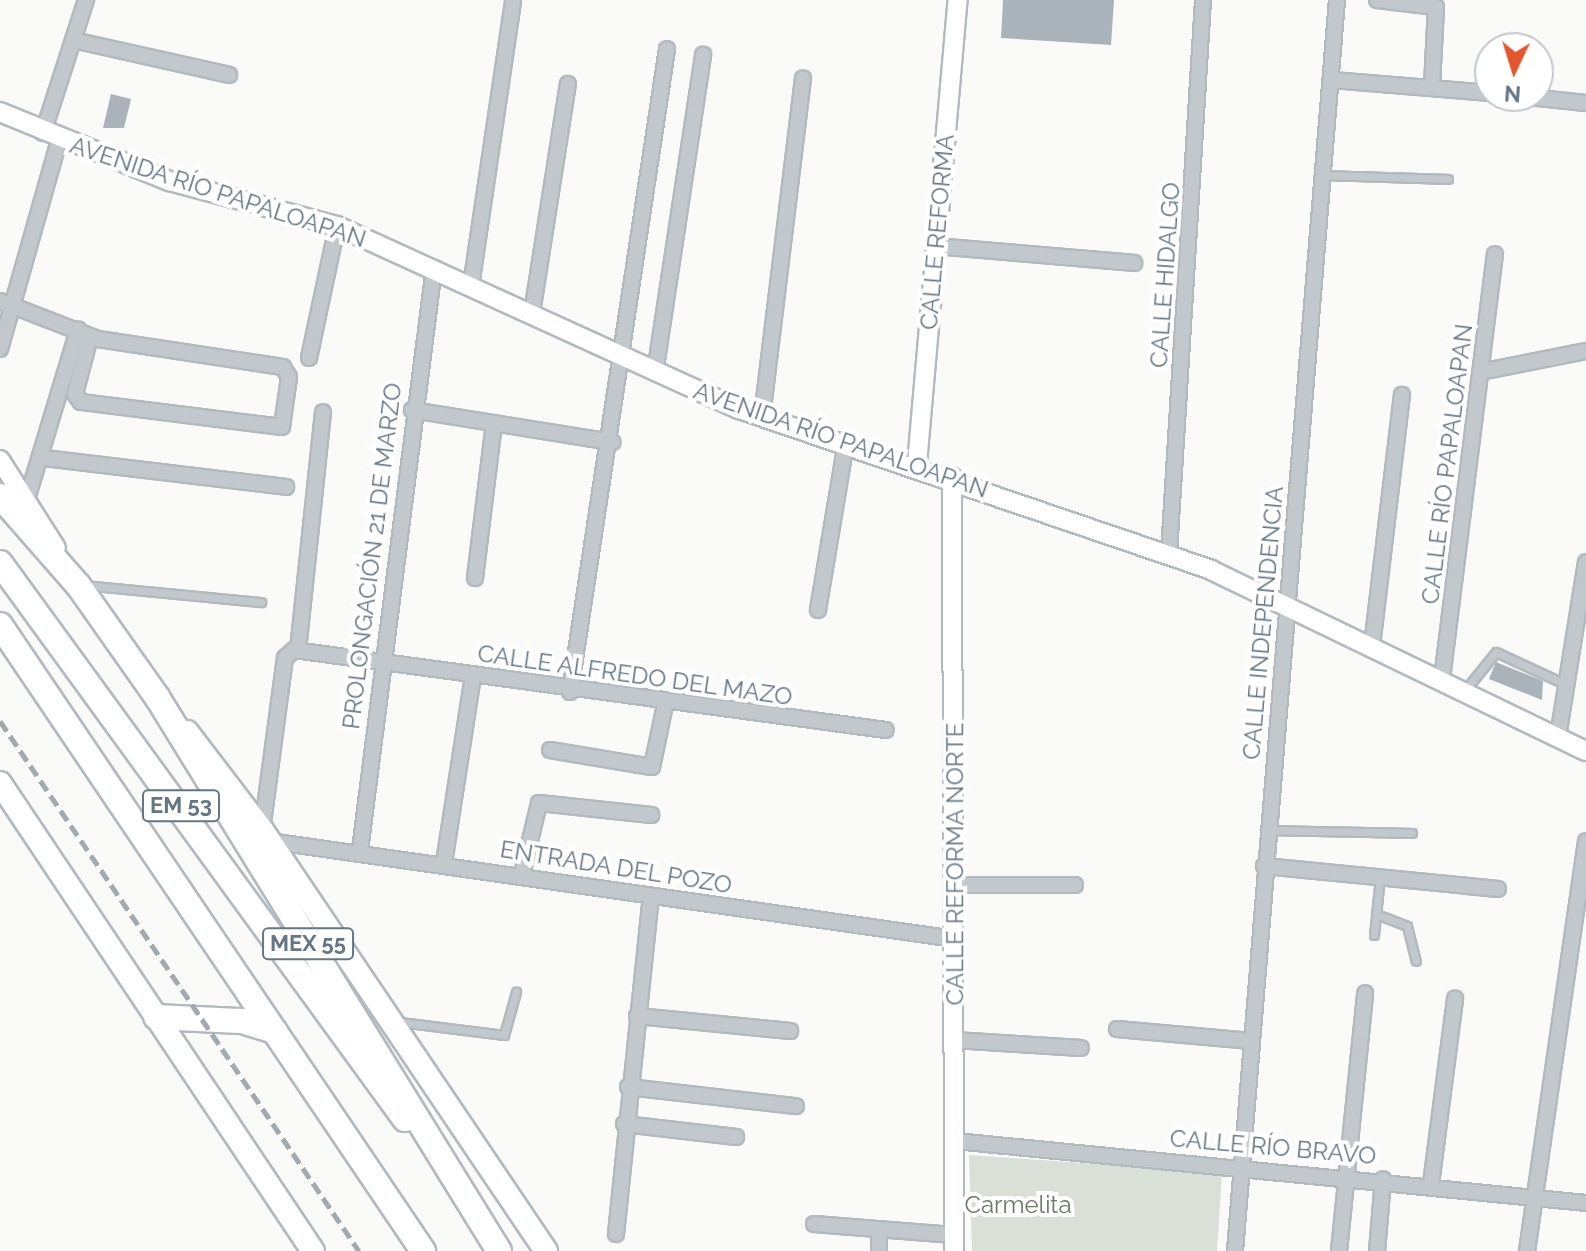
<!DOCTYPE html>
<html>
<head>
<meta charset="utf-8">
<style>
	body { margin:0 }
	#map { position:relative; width:1586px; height:1251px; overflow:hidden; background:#fafaf8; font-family:Raleway,sans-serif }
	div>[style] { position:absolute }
	.green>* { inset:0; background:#dadfd7 }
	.building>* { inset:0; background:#aab3b9 }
	.roads { filter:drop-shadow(2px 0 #b3babf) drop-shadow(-2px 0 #b3babf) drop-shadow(0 2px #b3babf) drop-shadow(0 -2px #b3babf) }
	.lane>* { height:7px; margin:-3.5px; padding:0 3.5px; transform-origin:3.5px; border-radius:3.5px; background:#c3c8cc }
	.street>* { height:14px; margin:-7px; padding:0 7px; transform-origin:7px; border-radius:7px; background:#c3c8cc }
	.secondary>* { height:18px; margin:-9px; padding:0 9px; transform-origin:9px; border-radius:9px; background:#fff }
	.primary>* { height:22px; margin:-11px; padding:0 11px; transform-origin:11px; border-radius:11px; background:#fff }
	.highway>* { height:24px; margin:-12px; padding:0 12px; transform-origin:12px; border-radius:12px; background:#fff }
	.rail>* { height:5px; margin-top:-2.5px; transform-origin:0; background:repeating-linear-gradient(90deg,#a2aab0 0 12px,transparent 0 18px) }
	span { translate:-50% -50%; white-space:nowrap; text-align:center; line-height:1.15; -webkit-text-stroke:8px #fff; paint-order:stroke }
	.shield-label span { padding:2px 6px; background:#fff; border:2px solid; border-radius:6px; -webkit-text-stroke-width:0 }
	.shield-label { font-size:22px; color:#657683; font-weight:700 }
	.street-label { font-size:24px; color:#657683 }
	.park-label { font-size:24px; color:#687a64 }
	.north { position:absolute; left:1474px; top:32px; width:80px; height:80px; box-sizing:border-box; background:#fff; border:2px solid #c1c8cd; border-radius:50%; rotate:184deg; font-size:22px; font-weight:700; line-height:32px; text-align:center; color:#657683 }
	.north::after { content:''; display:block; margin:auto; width:28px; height:36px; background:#e4572e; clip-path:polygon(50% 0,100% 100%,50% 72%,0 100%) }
</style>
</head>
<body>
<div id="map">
	<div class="green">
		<i style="clip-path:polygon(969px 1155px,1222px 1173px,1217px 1251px,972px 1251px)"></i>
	</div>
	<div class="building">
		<i style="clip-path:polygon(1003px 0,1114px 0,1111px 45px,1001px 38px)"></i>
		<i style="clip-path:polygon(111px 94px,131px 99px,124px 128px,103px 128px)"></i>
		<i style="clip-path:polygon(1496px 662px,1543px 681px,1542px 700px,1489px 679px)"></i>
	</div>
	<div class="roads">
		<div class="lane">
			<i style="left:1324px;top:175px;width:124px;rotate:1.8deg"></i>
			<i style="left:84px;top:585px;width:178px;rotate:5.5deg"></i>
			<i style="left:1465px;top:690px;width:49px;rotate:-50.8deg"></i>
			<i style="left:1496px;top:652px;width:76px;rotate:24.9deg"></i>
			<i style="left:1269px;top:830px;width:143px;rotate:1.2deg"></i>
			<i style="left:1376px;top:914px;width:33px;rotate:21deg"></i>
			<i style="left:1407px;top:926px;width:36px;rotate:76deg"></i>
			<i style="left:1374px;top:935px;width:58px;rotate:-84.1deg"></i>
			<i style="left:400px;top:1022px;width:105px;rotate:7.1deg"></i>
			<i style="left:504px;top:1035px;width:45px;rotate:-74.4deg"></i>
		</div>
		<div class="street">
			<i style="left:1377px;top:0;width:59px;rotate:6.8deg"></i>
			<i style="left:1436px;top:7px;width:80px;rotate:92.9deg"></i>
			<i style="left:73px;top:40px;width:160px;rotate:12.6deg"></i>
			<i style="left:1332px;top:80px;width:159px;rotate:4.7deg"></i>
			<i style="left:1519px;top:96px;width:67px;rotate:6deg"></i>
			<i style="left:43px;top:133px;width:140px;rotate:-72.1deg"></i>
			<i style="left:936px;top:246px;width:199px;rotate:4.9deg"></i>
			<i style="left:471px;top:286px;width:289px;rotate:-81.6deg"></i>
			<i style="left:0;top:301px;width:105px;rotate:21.2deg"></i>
			<i style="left:98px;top:339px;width:187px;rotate:8.6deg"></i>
			<i style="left:283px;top:367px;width:12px;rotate:59deg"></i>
			<i style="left:289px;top:377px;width:50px;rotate:98deg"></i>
			<i style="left:282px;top:427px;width:203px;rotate:-172.9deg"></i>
			<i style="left:81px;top:402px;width:10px;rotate:-127deg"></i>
			<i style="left:75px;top:394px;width:59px;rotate:-75.3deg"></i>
			<i style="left:532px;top:313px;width:232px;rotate:-81.1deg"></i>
			<i style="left:0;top:349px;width:216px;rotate:-74.2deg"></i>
			<i style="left:309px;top:358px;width:135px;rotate:-78deg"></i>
			<i style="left:1480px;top:372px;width:108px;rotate:-11.2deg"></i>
			<i style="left:655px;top:373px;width:322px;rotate:-81.4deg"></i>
			<i style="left:412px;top:410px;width:203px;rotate:9.1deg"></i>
			<i style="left:762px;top:417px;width:341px;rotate:-83.1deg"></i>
			<i style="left:44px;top:458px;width:244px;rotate:6.8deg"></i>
			<i style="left:27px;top:499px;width:177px;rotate:-73.2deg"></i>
			<i style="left:1169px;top:553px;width:554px;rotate:-86.48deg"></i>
			<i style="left:475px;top:578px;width:156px;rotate:-83deg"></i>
			<i style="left:818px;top:610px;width:170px;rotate:-80.5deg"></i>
			<i style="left:1372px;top:646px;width:253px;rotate:-83.2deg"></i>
			<i style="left:298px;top:650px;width:239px;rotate:-84deg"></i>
			<i style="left:1442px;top:679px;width:428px;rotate:-82.9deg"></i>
			<i style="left:570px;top:692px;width:650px;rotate:-81.42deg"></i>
			<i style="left:1558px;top:737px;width:177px;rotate:-80.9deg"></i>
			<i style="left:550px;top:750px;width:103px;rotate:9.5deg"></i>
			<i style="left:652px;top:767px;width:63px;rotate:-78.2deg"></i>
			<i style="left:262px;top:830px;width:174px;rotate:-82.4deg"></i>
			<i style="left:285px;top:658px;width:12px;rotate:-42deg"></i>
			<i style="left:294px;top:650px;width:597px;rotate:7.7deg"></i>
			<i style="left:269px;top:841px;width:693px;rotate:8.13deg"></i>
			<i style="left:360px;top:850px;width:587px;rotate:-82.75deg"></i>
			<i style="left:444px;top:863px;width:189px;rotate:-81.2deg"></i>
			<i style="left:1264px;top:866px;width:235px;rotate:5.6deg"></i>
			<i style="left:522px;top:874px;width:73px;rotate:-76.5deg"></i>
			<i style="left:539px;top:803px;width:113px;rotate:6.1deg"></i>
			<i style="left:956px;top:885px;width:119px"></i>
			<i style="left:637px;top:1016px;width:154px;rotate:5.6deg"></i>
			<i style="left:1117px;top:1029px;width:135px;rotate:5.1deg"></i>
			<i style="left:954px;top:1040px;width:127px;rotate:3.6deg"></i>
			<i style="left:628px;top:1087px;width:169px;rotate:6.5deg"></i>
			<i style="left:624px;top:1124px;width:113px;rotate:6.6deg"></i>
			<i style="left:955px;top:1141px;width:634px;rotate:5.61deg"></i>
			<i style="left:1431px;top:1184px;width:187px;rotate:-82.6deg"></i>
			<i style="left:814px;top:1224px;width:140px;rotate:4.5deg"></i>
			<i style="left:616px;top:1234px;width:340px;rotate:-84.1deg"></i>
			<i style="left:879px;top:1251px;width:20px;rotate:-90deg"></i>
			<i style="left:1235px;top:1251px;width:1255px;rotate:-85.34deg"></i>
			<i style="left:1339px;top:1251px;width:259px;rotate:-84.2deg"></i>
			<i style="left:1377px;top:1251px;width:72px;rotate:-85.2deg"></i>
			<i style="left:1527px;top:1251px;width:414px;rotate:-81.8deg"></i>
		</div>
		<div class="secondary">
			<i style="left:0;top:112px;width:183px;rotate:22.2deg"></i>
			<i style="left:169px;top:181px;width:174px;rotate:15deg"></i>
			<i style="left:337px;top:226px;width:442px;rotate:24.5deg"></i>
			<i style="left:739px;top:409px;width:499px;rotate:18.8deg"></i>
			<i style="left:1211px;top:570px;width:416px;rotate:25.8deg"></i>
			<i style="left:0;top:460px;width:104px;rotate:57.5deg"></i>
			<i style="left:917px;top:464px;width:466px;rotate:-85deg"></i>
			<i style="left:952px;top:477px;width:774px;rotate:89.85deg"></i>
		</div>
		<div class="primary">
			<i style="left:187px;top:732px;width:123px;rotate:52.6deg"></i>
			<i style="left:262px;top:830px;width:508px;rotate:56deg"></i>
			<i style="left:0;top:783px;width:563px;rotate:56.23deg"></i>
		</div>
		<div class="highway">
			<i style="left:0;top:496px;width:118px;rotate:48.8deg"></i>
			<i style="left:78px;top:585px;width:137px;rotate:54.8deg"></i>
			<i style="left:157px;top:697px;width:651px;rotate:58.31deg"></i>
			<i style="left:0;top:563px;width:688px;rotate:53.93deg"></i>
			<i style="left:0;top:625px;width:756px;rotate:55.95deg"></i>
			<i style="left:156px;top:1017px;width:86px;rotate:2.7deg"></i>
			<i style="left:242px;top:1021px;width:34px;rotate:17deg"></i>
		</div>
	</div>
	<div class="rail">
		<i style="left:0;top:721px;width:640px;rotate:55.89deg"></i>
	</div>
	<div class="shield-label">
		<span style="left:181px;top:806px">EM 53</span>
		<span style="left:308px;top:944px">MEX 55</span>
	</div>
	<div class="street-label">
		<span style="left:218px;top:192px;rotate:18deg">AVENIDA RÍO PAPALOAPAN</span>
		<span style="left:937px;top:232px;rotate:-85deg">CALLE REFORMA</span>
		<span style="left:1165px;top:275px;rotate:-86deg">CALLE HIDALGO</span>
		<span style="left:841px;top:440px;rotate:19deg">AVENIDA RÍO PAPALOAPAN</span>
		<span style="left:1447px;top:464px;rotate:-83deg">CALLE RÍO PAPALOAPAN</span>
		<span style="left:372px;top:556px;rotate:-83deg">PROLONGACIÓN 21 DE MARZO</span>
		<span style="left:1263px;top:623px;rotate:-85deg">CALLE INDEPENDENCIA</span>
		<span style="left:635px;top:675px;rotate:8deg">CALLE ALFREDO DEL MAZO</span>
		<span style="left:955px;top:864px;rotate:-90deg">CALLE REFORMA NORTE</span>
		<span style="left:616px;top:867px;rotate:9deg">ENTRADA DEL POZO</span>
		<span style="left:1273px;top:1147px;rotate:5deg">CALLE RÍO BRAVO</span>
	</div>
	<div class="park-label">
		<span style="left:1018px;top:1205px">Carmelita</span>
	</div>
	<div class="north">N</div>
</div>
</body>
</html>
